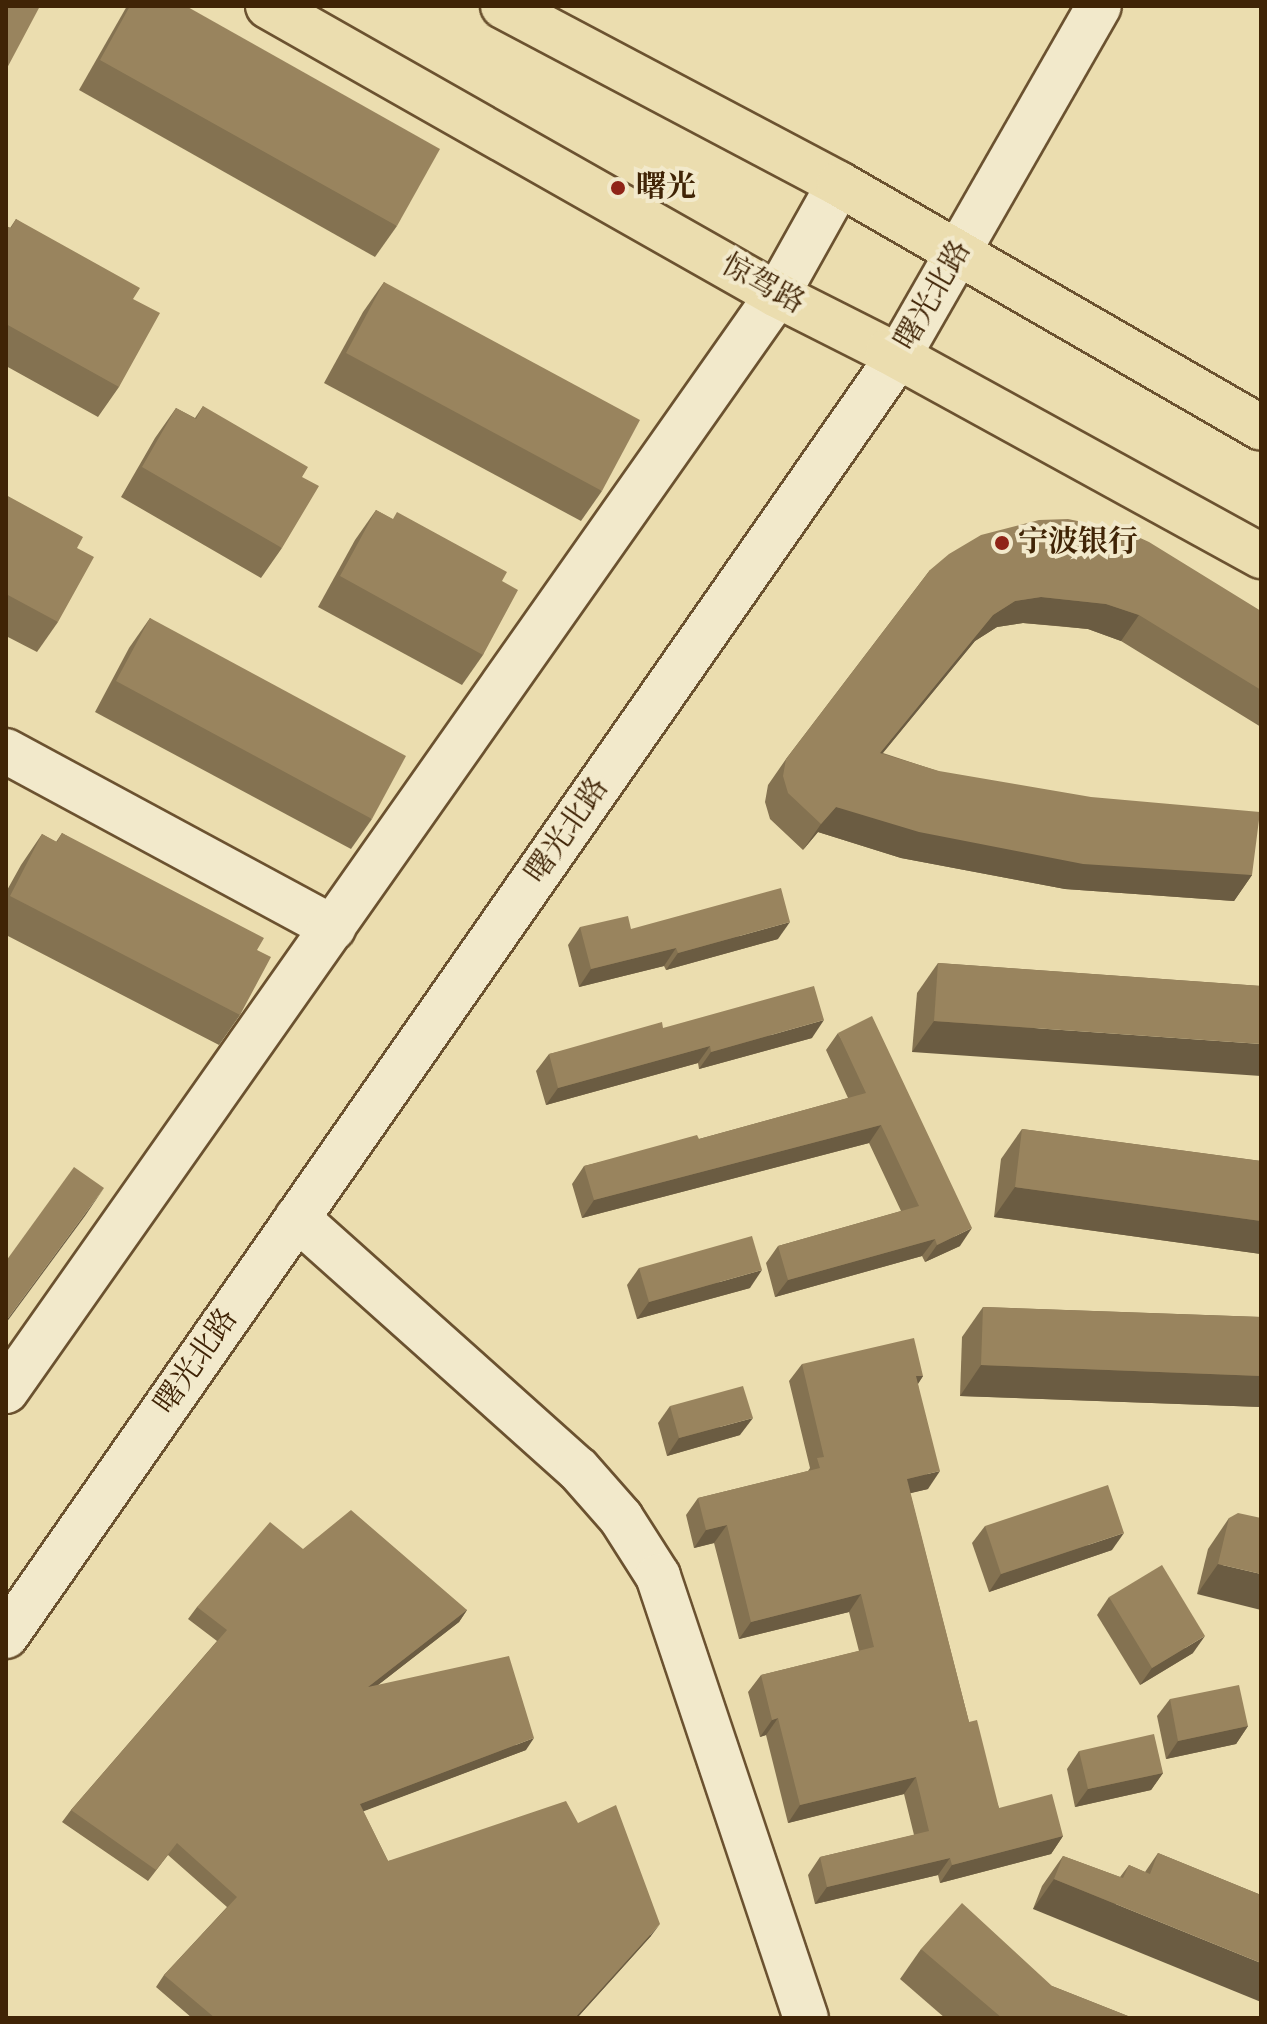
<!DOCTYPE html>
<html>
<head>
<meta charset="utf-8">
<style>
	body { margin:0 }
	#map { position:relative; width:1267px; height:2024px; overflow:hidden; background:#ebddaf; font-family:"IM FELL English","Noto Serif SC",serif }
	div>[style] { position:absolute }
	.roads { filter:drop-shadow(2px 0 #6b5230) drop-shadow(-2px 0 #6b5230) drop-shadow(0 2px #6b5230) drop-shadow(0 -2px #6b5230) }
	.street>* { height:44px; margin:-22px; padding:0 22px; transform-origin:22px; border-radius:22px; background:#f2e9cb }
	.secondary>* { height:44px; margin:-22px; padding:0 22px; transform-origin:22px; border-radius:22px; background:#f2e9cb }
	.primary>* { height:44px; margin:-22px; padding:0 22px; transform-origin:22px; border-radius:22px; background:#ebddaf }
	.wall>* { inset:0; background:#847251 }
	.shaded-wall>* { inset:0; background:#6b5c42 }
	.building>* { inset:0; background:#99845e }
	.dots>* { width:22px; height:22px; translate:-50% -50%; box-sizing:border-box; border:4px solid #f2e9cb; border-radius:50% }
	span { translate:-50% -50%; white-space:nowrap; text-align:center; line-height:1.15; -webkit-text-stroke:8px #f2e9cb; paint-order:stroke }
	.poi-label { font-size:30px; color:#402406; font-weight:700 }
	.left { translate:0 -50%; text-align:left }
	.street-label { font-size:30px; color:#402406 }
	.frame { position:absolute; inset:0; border:8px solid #402406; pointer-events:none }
</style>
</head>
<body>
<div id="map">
	<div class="roads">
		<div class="street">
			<i style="left:6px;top:751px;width:372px;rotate:28.4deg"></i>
			<i style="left:297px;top:1218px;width:377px;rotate:41.8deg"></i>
			<i style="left:578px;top:1469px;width:65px;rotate:48.7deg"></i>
			<i style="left:621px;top:1518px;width:69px;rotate:57.5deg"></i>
			<i style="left:658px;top:1576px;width:466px;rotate:71.5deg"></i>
		</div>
		<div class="secondary">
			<i style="left:6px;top:1391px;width:1340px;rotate:-54.87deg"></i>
			<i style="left:777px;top:295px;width:127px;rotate:-60.8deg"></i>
			<i style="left:6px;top:1636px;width:1559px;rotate:-55.11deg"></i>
			<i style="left:898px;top:357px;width:404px;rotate:-60.2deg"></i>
		</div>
		<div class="primary">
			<i style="left:268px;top:6px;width:585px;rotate:29.59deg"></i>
			<i style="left:777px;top:295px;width:124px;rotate:26.8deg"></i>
			<i style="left:888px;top:351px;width:426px;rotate:28.8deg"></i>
			<i style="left:503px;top:6px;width:380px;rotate:27.9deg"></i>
			<i style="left:839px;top:184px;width:487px;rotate:30deg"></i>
		</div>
	</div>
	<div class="wall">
		<i style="clip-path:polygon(127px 6px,186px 6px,397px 226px,375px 257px,79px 90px)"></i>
		<i style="clip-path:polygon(16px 219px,133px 299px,119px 387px,98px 417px,6px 366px,6px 226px,10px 228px)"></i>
		<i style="clip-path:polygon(384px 282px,602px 491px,581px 521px,324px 383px,363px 312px)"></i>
		<i style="clip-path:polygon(203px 406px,282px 548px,261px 578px,121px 497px,155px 438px,176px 408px,195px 418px)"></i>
		<i style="clip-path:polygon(6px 495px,58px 622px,37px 652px,6px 636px)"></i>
		<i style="clip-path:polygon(376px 510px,502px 581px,483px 655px,462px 685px,318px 607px,355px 540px)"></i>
		<i style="clip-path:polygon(930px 570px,1261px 611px,1261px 727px,1121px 641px,1088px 629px,1023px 623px,997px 627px,975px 641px,883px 753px,1252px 875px,1234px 901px,1065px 889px,901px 858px,818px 832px,803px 850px,770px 819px,765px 802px,768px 785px,786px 759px)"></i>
		<i style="clip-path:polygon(150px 618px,372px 819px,351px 849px,95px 712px,129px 648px)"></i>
		<i style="clip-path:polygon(62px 833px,257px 950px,240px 1015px,219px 1045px,6px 935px,6px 892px,21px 865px,42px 834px,56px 842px)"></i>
		<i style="clip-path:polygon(580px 927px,631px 929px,778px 939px,666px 970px,664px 966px,579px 987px,568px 945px)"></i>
		<i style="clip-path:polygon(938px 963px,1261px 986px,912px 1052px,917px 993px)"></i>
		<i style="clip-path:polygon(663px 1028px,812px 1038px,699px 1069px,698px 1063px,546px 1105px,536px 1071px,549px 1054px)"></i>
		<i style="clip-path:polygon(838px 1033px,960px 1246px,925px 1262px,922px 1256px,775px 1297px,766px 1263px,778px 1246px,901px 1211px,869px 1143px,582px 1218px,572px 1184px,584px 1166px,699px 1139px,848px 1098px,826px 1050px)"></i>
		<i style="clip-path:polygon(1022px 1129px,1261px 1161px,1261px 1254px,994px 1217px,1001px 1159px)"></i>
		<i style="clip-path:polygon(639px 1268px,750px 1288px,637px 1319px,627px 1285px)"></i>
		<i style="clip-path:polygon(983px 1307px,1261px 1317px,1261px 1407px,960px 1396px,962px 1337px)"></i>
		<i style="clip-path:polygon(802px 1364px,923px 1376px,918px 1384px,928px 1489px,910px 1493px,969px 1722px,999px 1808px,1063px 1836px,1051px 1854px,940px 1883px,938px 1875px,815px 1904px,808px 1875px,820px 1857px,914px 1835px,904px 1794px,788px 1823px,766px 1735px,760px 1737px,748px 1692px,761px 1675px,859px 1651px,849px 1612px,739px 1639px,714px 1543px,694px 1548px,686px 1515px,698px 1498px,808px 1471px,810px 1468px,789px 1381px)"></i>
		<i style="clip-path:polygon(670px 1406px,740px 1435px,667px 1456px,658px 1423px)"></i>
		<i style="clip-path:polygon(1229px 1518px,1261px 1518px,1197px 1594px,1208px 1549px)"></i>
		<i style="clip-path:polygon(985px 1526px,1112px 1550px,989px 1592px,972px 1543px)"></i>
		<i style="clip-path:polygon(303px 1549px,467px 1610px,459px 1622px,378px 1685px,526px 1750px,363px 1811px,388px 1861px,578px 1823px,651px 1936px,577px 2018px,192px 2018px,156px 1987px,164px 1975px,227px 1907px,168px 1855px,148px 1881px,62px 1822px,71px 1810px,217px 1641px,188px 1619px,197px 1607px)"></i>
		<i style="clip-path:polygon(1109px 1597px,1193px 1653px,1140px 1685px,1097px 1615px)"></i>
		<i style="clip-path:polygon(1170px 1699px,1248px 1726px,1236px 1744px,1166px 1759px,1157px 1716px)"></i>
		<i style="clip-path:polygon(1079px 1751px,1163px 1773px,1151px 1790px,1075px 1807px,1067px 1769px)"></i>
		<i style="clip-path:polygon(1158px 1853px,1261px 1895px,1033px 1909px,1042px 1886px,1063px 1856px,1120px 1877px,1129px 1865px,1145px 1872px)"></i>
		<i style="clip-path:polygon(921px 1949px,1052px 1986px,1133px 2018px,945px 2018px,900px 1979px)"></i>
	</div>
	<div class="shaded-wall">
		<i style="clip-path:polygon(1041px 597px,1106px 604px,1139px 615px,1121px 641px,1088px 629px,1059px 626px,1023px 623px,997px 627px,975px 641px,862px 778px,880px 753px,993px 615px,1015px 601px)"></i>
		<i style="clip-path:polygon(836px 807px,1252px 875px,1234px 901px,1065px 889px,901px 858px,818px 832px,803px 850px,821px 824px)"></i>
		<i style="clip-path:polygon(790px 922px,778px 939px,666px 970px,678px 953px)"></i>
		<i style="clip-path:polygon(676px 948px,664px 966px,579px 987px,591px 969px)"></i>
		<i style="clip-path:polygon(824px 1020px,812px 1038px,699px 1069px,711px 1052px)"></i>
		<i style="clip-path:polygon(934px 1021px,1261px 1044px,1261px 1076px,912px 1052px)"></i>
		<i style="clip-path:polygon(710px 1046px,698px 1063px,546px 1105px,558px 1088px)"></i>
		<i style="clip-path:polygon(881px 1125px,869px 1143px,582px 1218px,594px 1200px)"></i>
		<i style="clip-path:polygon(1015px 1187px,1261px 1221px,1261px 1254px,994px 1217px)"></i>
		<i style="clip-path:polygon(104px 1188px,85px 1216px,6px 1323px,6px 1321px)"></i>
		<i style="clip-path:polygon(972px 1228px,960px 1246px,925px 1262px,937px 1245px)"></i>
		<i style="clip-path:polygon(935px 1239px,922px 1256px,775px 1297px,788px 1280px)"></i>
		<i style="clip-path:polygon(762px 1270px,750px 1288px,637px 1319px,649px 1302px)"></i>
		<i style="clip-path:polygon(981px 1365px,1261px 1376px,1261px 1407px,960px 1396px)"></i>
		<i style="clip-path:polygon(916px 1376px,923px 1376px,911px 1394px)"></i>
		<i style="clip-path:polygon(753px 1418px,740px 1435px,667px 1456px,679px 1438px)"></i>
		<i style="clip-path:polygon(940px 1471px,928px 1489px,895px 1497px,907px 1479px)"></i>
		<i style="clip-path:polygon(727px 1525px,714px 1543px,694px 1548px,706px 1530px)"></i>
		<i style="clip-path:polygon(1124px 1533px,1112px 1550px,989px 1592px,1001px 1574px)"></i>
		<i style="clip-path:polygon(1218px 1564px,1261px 1574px,1261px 1610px,1197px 1594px)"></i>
		<i style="clip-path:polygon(861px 1594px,849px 1612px,739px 1639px,751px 1622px)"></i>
		<i style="clip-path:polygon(467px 1610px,459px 1622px,360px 1699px,368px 1687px)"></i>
		<i style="clip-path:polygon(1205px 1636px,1193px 1653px,1140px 1685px,1152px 1668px)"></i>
		<i style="clip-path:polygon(778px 1718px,766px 1735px,760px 1737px,772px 1720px)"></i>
		<i style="clip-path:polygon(1248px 1726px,1236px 1744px,1166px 1759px,1178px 1741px)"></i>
		<i style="clip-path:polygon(534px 1738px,526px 1750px,351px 1816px,360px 1804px)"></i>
		<i style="clip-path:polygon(1163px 1773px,1151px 1790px,1075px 1807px,1088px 1789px)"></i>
		<i style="clip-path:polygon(916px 1777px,904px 1794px,788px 1823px,800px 1805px)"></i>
		<i style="clip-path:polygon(1063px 1836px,1051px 1854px,940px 1883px,952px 1865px)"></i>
		<i style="clip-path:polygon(950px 1858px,938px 1875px,815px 1904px,827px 1887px)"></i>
		<i style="clip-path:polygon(1054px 1879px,1261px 1963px,1261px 2002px,1033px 1909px)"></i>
		<i style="clip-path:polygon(660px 1924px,651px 1936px,577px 2018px,575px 2018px)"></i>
	</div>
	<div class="building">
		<i style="clip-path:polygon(6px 6px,40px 6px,6px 70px)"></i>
		<i style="clip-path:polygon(130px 6px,186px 6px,440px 149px,397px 226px,100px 60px)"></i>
		<i style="clip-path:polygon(16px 219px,140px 288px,133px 299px,160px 313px,119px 387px,6px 324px,6px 226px,11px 228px)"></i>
		<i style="clip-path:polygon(384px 282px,640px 420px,602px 491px,346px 353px)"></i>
		<i style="clip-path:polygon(203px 406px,308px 467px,302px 477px,319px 486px,282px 548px,142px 467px,176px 408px,196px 419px)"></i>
		<i style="clip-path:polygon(6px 495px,83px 537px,77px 548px,94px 557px,58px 622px,6px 594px)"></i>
		<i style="clip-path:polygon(376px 510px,393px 519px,397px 512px,507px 572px,502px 581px,518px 590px,483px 655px,340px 576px)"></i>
		<i style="clip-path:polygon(1068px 519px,1125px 531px,1149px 542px,1261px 611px,1261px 690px,1139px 615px,1106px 604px,1041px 597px,1015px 601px,993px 615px,880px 753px,939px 771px,1091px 797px,1260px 812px,1252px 875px,1083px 864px,919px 832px,836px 807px,821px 824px,788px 793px,783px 776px,786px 759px,930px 570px,949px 554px,981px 535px,1039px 520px)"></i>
		<i style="clip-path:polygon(150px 618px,406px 756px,372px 819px,116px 681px)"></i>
		<i style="clip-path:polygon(62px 833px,264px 938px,257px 950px,271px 957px,240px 1015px,10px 896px,42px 834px,57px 842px)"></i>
		<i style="clip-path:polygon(781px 888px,790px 922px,678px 953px,676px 948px,591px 969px,580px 927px,628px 916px,631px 929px)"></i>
		<i style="clip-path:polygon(938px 963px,1261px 986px,1261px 1044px,934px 1021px)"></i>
		<i style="clip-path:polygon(814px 986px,824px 1020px,711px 1052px,710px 1046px,558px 1088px,549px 1054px,662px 1022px,663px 1028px)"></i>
		<i style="clip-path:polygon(872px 1016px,972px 1228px,937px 1245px,935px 1239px,788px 1280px,778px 1246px,919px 1206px,881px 1125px,594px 1200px,584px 1166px,697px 1135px,699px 1139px,866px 1093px,838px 1033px)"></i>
		<i style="clip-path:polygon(1022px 1129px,1261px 1161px,1261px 1221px,1015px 1187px)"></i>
		<i style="clip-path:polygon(74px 1167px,104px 1188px,6px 1321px,6px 1261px)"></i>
		<i style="clip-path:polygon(752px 1236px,762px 1270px,649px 1302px,639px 1268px)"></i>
		<i style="clip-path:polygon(983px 1307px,1261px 1317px,1261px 1376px,981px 1365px)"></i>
		<i style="clip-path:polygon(914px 1338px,923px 1376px,916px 1376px,940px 1471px,907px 1479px,969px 1722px,977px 1720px,999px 1808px,1052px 1794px,1063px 1836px,952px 1865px,950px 1858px,827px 1887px,820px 1857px,929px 1831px,916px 1777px,800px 1805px,778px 1718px,772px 1720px,761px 1675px,874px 1647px,861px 1594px,751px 1622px,727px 1525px,706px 1530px,698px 1498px,820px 1468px,817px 1458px,824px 1457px,802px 1364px)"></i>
		<i style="clip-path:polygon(743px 1386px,753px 1418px,679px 1438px,670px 1406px)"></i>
		<i style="clip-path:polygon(1108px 1485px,1124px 1533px,1001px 1574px,985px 1526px)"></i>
		<i style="clip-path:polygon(351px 1510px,467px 1610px,368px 1687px,509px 1656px,534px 1738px,360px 1804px,388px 1861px,566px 1801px,578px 1823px,616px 1805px,660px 1924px,575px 2018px,215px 2018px,164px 1975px,237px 1897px,177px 1843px,156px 1870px,71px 1810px,227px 1630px,197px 1607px,270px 1522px,303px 1549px)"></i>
		<i style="clip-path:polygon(1238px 1513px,1261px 1518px,1261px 1574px,1218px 1564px,1229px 1518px)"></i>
		<i style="clip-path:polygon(1162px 1565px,1205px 1636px,1152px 1668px,1109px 1597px)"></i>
		<i style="clip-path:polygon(1239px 1685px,1248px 1726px,1178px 1741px,1170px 1699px)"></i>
		<i style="clip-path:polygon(1154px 1734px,1163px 1773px,1088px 1789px,1079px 1751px)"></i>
		<i style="clip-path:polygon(1158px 1853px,1261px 1895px,1261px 1963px,1054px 1879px,1063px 1856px,1123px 1878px,1129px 1865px,1150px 1874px)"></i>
		<i style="clip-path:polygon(962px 1903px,1052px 1986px,1133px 2018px,1002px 2018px,921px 1949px)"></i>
	</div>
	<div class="dots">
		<i style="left:618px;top:188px;background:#8f2418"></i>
		<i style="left:1002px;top:543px;background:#8f2418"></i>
	</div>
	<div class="poi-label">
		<span class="left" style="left:636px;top:188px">曙光</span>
		<span class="left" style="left:1018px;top:543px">宁波银行</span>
	</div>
	<div class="street-label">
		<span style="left:762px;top:285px;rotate:29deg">惊驾路</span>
		<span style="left:934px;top:296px;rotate:-60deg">曙光北路</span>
		<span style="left:568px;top:831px;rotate:-55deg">曙光北路</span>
		<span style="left:197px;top:1362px;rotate:-55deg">曙光北路</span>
	</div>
	<div class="frame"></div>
</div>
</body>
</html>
